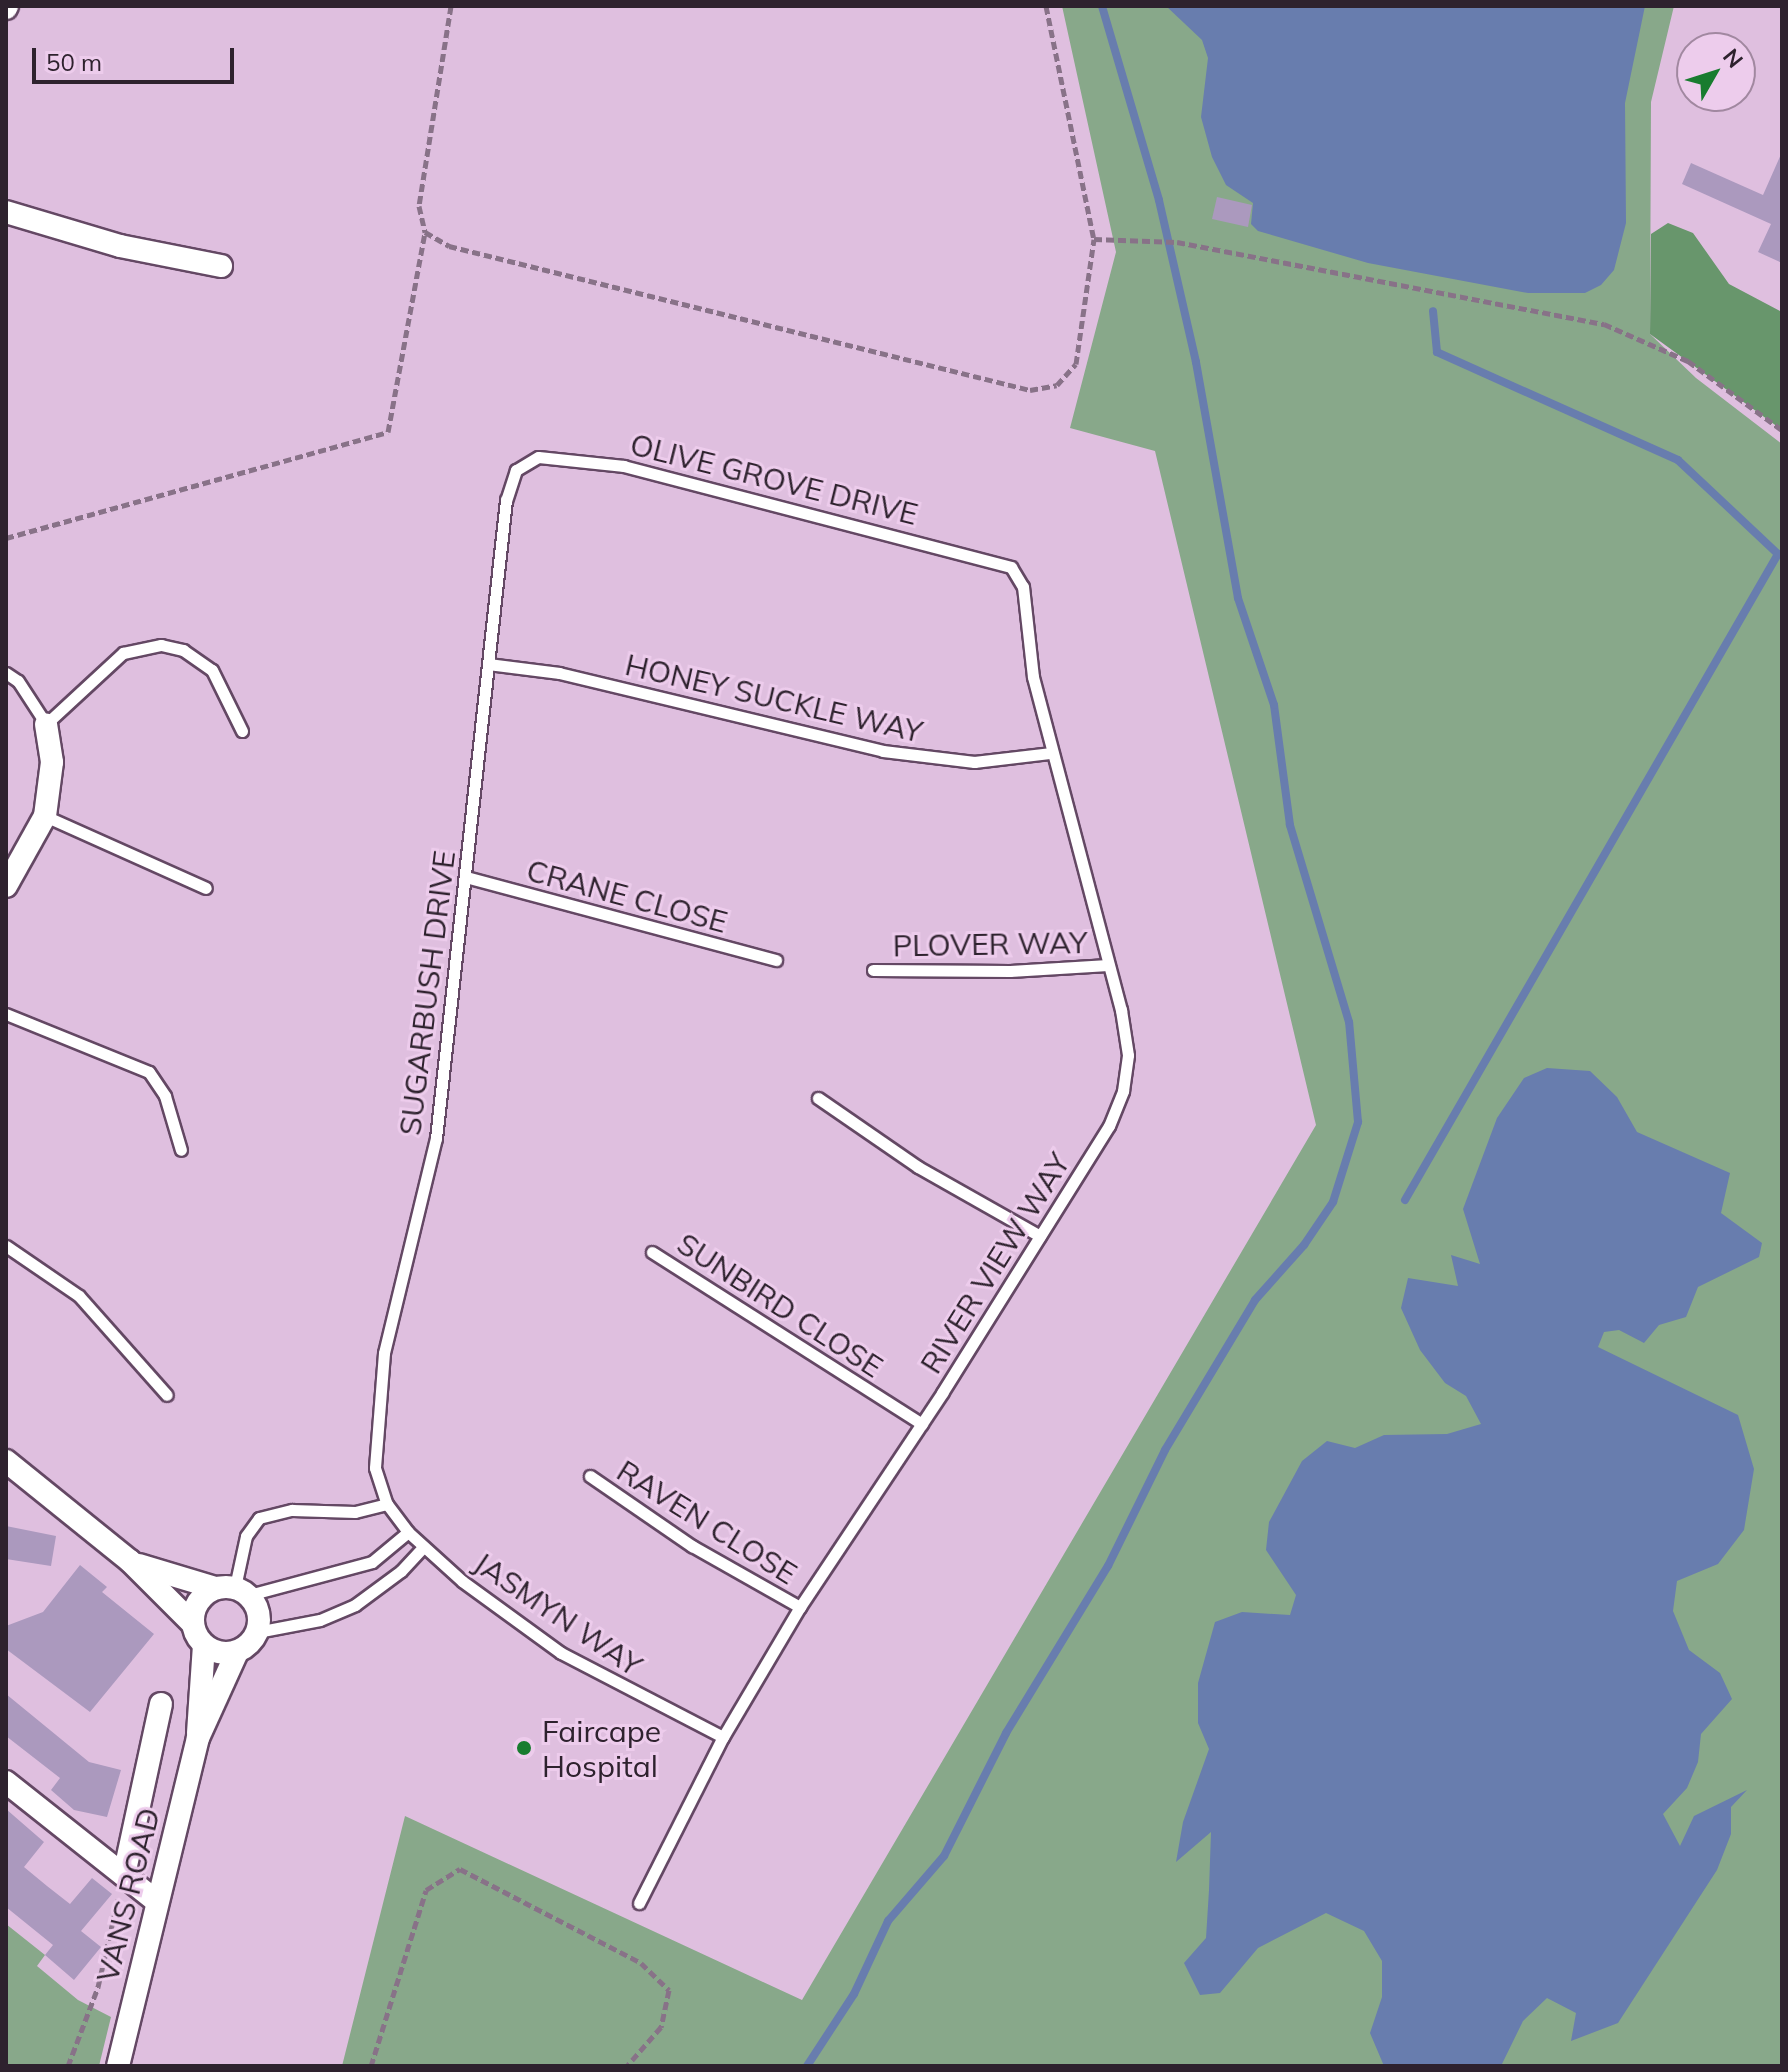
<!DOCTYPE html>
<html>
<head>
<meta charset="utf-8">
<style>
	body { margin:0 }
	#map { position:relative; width:1788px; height:2072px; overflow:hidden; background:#dfbfdf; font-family:Mulish,sans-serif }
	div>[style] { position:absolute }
	.green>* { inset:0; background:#88a88a }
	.forest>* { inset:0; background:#68966c }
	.water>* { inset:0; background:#687dae }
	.stream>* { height:8px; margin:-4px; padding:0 4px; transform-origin:4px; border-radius:4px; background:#687dae }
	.building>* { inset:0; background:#ab99be }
	.path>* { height:5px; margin-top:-2.5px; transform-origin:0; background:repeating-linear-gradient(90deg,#887288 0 8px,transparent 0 12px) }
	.roads { filter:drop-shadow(2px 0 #644864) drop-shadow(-2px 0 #644864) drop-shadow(0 2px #644864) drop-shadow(0 -2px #644864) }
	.lane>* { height:11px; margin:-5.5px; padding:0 5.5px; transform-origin:5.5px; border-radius:5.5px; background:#fff }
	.street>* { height:22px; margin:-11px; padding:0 11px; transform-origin:11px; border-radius:11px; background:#fff }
	.street>.ring { margin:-11px; padding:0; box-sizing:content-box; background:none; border:22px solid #fff; border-radius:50% }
	.dots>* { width:22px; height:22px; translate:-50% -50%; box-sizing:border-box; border:4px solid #edccec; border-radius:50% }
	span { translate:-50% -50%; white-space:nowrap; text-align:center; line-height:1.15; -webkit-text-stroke:6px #edccec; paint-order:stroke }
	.street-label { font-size:30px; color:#2e222e }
	.poi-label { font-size:30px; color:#2e222e }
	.left { translate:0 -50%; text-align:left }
	.frame { position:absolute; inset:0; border:8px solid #2e222e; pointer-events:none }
	.north { position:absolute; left:1676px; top:32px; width:80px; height:80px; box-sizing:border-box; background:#edccec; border:2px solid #a188a0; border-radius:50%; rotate:51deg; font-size:22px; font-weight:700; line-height:32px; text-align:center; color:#2e222e }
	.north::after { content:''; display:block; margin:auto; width:28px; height:36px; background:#187c2f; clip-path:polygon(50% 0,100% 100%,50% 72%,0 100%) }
	.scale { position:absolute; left:32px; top:48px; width:202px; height:36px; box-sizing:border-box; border:4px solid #2e222e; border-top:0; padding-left:10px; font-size:24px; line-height:28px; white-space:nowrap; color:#2e222e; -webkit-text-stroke:6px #edccec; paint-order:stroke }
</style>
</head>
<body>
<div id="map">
	<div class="green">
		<i style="clip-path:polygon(1062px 6px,1674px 6px,1651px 102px,1650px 334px,1696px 378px,1782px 444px,1782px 2066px,342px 2066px,405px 1816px,802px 2000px,1316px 1125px,1155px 451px,1070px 428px,1116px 252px)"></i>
		<i style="clip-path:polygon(6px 1924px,45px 1955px,37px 1966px,78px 2000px,111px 2017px,99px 2066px,6px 2066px)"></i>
	</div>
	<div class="forest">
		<i style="clip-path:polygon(1668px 223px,1693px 233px,1729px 284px,1782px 312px,1782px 430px,1650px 334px,1651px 234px)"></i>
	</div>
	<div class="water">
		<i style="clip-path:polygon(1166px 6px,1645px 6px,1625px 103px,1626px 223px,1614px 270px,1601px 285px,1585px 293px,1528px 293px,1368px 263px,1258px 231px,1251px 224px,1253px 203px,1226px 185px,1212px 157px,1201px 117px,1208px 58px,1202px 40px)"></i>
		<i style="clip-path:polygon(1547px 1068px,1590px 1071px,1617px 1097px,1637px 1132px,1730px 1173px,1721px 1213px,1762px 1243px,1759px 1257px,1698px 1287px,1686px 1317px,1659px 1325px,1644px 1343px,1619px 1330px,1604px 1332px,1598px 1347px,1738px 1415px,1754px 1469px,1744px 1530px,1718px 1564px,1677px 1581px,1673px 1611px,1689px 1650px,1720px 1673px,1732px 1699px,1701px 1734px,1698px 1762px,1687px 1788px,1663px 1814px,1680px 1846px,1694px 1816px,1747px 1790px,1731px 1807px,1731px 1834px,1717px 1870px,1618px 2023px,1571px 2041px,1576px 2013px,1547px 1998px,1523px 2021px,1501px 2066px,1384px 2066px,1370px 2033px,1382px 1997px,1382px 1961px,1364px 1931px,1326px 1913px,1258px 1948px,1220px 1993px,1200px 1995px,1184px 1963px,1206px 1938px,1209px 1890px,1211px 1832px,1176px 1862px,1183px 1822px,1209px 1749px,1198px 1723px,1198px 1683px,1215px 1622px,1242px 1612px,1290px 1615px,1296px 1595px,1266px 1550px,1269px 1522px,1302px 1461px,1327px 1441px,1355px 1448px,1384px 1435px,1447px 1434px,1481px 1424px,1466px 1396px,1445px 1383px,1420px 1350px,1401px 1308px,1408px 1278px,1458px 1286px,1451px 1255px,1480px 1264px,1463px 1209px,1497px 1118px,1524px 1078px)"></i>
	</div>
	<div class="stream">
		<i style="left:1405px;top:1200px;width:746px;rotate:-60deg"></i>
		<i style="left:1778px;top:554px;width:137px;rotate:-136.8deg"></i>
		<i style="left:1678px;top:460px;width:264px;rotate:-155.9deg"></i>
		<i style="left:1437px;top:352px;width:41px;rotate:-95.6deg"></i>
		<i style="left:807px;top:2066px;width:86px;rotate:-56.9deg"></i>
		<i style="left:854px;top:1994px;width:81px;rotate:-65deg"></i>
		<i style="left:888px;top:1921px;width:86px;rotate:-49.3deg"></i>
		<i style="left:944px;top:1856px;width:138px;rotate:-63.2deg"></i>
		<i style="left:1006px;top:1733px;width:196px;rotate:-58.6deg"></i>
		<i style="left:1108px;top:1566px;width:129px;rotate:-63.8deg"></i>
		<i style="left:1165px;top:1450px;width:175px;rotate:-59deg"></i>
		<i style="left:1255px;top:1300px;width:74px;rotate:-48.3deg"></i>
		<i style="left:1304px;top:1245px;width:52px;rotate:-56deg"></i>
		<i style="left:1333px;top:1202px;width:84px;rotate:-72.6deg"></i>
		<i style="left:1358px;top:1122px;width:100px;rotate:-95.1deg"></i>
		<i style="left:1349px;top:1022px;width:206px;rotate:-106.7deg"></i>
		<i style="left:1290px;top:825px;width:121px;rotate:-97.6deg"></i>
		<i style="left:1274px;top:705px;width:113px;rotate:-108.6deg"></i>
		<i style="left:1238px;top:598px;width:240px;rotate:-100.1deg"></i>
		<i style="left:1196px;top:362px;width:166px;rotate:-102.9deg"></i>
		<i style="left:1159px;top:200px;width:202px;rotate:-106.4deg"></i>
	</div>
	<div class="building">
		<i style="clip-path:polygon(1782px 152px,1782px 263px,1758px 252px,1771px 224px,1682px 184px,1691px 163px,1763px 195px)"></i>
		<i style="clip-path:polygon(1217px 197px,1252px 205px,1248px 227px,1212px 219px)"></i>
		<i style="clip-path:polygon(6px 1526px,56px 1536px,51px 1566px,6px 1559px)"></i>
		<i style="clip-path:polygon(80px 1565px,107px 1587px,102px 1592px,154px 1634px,90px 1712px,6px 1649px,6px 1626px,43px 1612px)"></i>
		<i style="clip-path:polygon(6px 1694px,89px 1762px,121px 1770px,107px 1817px,74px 1810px,51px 1790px,60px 1778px,6px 1736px)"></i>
		<i style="clip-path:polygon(6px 1809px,44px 1842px,24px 1867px,47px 1886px,70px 1904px,92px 1878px,112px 1894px,81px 1931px,101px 1947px,74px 1980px,45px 1955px,53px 1945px,6px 1907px)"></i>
	</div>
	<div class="path">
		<i style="left:451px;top:6px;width:203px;rotate:99.1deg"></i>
		<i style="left:419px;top:206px;width:27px;rotate:77deg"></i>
		<i style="left:425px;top:232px;width:28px;rotate:30deg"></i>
		<i style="left:449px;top:246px;width:599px;rotate:13.92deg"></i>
		<i style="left:1030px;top:390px;width:27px;rotate:-10deg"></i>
		<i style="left:1057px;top:385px;width:28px;rotate:-48deg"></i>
		<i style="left:1076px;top:364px;width:126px;rotate:-81.8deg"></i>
		<i style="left:1094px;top:239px;width:83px;rotate:2.1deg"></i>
		<i style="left:1177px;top:242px;width:435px;rotate:10.9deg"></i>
		<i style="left:1604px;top:324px;width:92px;rotate:23.8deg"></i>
		<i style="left:1688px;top:361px;width:117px;rotate:36.3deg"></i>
		<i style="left:1046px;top:6px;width:238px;rotate:78.4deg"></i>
		<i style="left:6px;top:538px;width:396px;rotate:-15.5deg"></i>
		<i style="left:388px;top:432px;width:203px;rotate:-79.5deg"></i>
		<i style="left:68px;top:2066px;width:85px;rotate:-69.2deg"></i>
		<i style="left:98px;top:1987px;width:90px;rotate:-77.2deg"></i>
		<i style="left:371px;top:2066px;width:184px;rotate:-72.6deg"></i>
		<i style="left:426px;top:1890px;width:40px;rotate:-32deg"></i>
		<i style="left:460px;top:1869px;width:204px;rotate:27.4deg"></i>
		<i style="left:641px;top:1963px;width:39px;rotate:44deg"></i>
		<i style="left:669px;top:1990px;width:38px;rotate:102deg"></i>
		<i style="left:661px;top:2027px;width:52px;rotate:131.1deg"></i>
	</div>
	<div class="roads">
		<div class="lane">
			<i style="left:488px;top:664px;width:72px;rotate:7.2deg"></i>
			<i style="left:559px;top:673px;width:333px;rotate:13.5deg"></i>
			<i style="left:883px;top:751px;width:92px;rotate:6.9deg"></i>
			<i style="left:974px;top:762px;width:78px;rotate:-6.7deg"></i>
			<i style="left:6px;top:673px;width:14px;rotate:34deg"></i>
			<i style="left:18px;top:681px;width:51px;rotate:56.9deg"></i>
			<i style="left:46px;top:724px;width:105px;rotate:-42.7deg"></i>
			<i style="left:123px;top:653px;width:39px;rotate:-12deg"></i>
			<i style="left:161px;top:645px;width:23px;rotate:13deg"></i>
			<i style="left:183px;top:650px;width:35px;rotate:35deg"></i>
			<i style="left:212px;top:670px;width:68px;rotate:63.8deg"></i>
			<i style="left:45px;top:816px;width:176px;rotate:24.1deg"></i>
			<i style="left:466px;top:877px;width:321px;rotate:15deg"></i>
			<i style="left:873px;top:970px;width:137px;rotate:0.4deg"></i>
			<i style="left:1010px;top:971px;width:98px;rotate:-3.5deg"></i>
			<i style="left:6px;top:1014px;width:154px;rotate:22.1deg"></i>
			<i style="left:149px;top:1072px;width:29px;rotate:56deg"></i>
			<i style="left:165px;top:1096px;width:56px;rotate:73.5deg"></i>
			<i style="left:818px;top:1098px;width:121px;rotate:34.6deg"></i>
			<i style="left:918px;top:1167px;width:140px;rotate:29.5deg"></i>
			<i style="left:6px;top:1246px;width:88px;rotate:34.4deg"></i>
			<i style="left:79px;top:1296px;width:132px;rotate:48.4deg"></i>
			<i style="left:652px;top:1252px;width:320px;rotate:32.5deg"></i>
			<i style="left:590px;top:1476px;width:124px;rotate:34.5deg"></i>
			<i style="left:692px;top:1546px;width:124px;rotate:29.5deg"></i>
			<i style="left:235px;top:1587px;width:52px;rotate:-77.8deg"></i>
			<i style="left:246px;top:1536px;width:22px;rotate:-54deg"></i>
			<i style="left:259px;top:1518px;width:34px;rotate:-14deg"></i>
			<i style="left:292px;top:1510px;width:63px;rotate:1.8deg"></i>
			<i style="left:355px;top:1512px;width:33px;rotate:-14deg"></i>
			<i style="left:249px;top:1595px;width:127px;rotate:-15deg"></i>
			<i style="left:372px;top:1562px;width:47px;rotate:-39.8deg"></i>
			<i style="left:257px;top:1632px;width:64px;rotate:-10.8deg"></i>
			<i style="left:320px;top:1620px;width:38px;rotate:-23deg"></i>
			<i style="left:355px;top:1605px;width:57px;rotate:-36.5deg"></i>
			<i style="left:401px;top:1571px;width:33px;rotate:-47deg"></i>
			<i style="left:639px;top:1903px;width:186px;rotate:-63.2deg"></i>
			<i style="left:723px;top:1737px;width:151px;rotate:-59.4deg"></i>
			<i style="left:800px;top:1607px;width:257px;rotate:-56.4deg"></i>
			<i style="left:942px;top:1393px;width:315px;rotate:-58deg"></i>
			<i style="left:1109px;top:1126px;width:38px;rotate:-68deg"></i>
			<i style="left:1123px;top:1091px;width:36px;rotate:-82deg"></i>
			<i style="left:1128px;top:1055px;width:46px;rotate:-98.8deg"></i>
			<i style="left:1121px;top:1010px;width:344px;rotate:-104.8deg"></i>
			<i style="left:1033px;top:677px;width:91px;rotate:-96.3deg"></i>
			<i style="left:1023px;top:587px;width:23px;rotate:-121deg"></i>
			<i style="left:1011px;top:567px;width:400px;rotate:-165.4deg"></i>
			<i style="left:624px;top:466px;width:86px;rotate:-174deg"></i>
			<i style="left:538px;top:457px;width:26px;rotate:149deg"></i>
			<i style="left:516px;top:470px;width:32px;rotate:108deg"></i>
			<i style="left:506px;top:500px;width:642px;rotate:96.26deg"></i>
			<i style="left:436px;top:1138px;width:221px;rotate:103.6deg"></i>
			<i style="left:384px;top:1353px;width:115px;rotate:94.5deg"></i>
			<i style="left:375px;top:1468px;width:38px;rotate:72deg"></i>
			<i style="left:387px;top:1504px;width:35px;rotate:53deg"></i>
			<i style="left:408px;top:1532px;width:73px;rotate:42.2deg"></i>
			<i style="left:462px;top:1581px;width:122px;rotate:36deg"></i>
			<i style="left:561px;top:1653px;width:182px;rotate:27.4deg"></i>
		</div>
		<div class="street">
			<i style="left:6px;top:8px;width:2px;rotate:-63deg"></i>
			<i style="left:6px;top:212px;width:119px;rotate:16.6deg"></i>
			<i style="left:120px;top:246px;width:103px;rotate:11.2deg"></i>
			<i style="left:6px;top:886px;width:80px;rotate:-60.9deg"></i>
			<i style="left:45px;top:816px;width:54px;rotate:-82.6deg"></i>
			<i style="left:52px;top:762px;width:38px;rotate:-99deg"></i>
			<i style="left:6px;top:1461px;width:159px;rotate:38.9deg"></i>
			<i style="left:130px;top:1561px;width:88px;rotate:45deg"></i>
			<i style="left:139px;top:1565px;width:79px;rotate:16.8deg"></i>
			<i class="ring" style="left:193px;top:1587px;width:44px;height:44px"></i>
			<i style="left:198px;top:1733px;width:87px;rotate:-86.1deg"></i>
			<i style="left:6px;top:1782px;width:191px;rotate:38.4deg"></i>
			<i style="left:124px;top:1875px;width:175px;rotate:-77.8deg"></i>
			<i style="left:118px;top:2066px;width:338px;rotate:-76.3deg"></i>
			<i style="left:198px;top:1738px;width:94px;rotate:-65.6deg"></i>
		</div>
	</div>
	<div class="dots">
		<i style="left:524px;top:1748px;background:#187c2f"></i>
	</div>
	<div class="street-label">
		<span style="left:774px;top:479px;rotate:14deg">OLIVE GROVE DRIVE</span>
		<span style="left:774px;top:698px;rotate:13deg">HONEY SUCKLE WAY</span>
		<span style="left:627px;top:896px;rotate:15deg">CRANE CLOSE</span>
		<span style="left:990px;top:944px;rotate:-1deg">PLOVER WAY</span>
		<span style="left:427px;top:993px;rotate:-83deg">SUGARBUSH DRIVE</span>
		<span style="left:995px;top:1263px;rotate:-58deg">RIVER VIEW WAY</span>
		<span style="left:780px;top:1305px;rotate:33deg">SUNBIRD CLOSE</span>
		<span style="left:707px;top:1522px;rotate:32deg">RAVEN CLOSE</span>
		<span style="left:558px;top:1614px;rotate:34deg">JASMYN WAY</span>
		<span style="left:128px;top:1895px;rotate:-76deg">VANS ROAD</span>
	</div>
	<div class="poi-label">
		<span class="left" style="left:542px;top:1748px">Faircape<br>Hospital</span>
	</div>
	<div class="frame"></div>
	<div class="north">N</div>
	<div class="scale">50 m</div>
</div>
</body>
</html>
